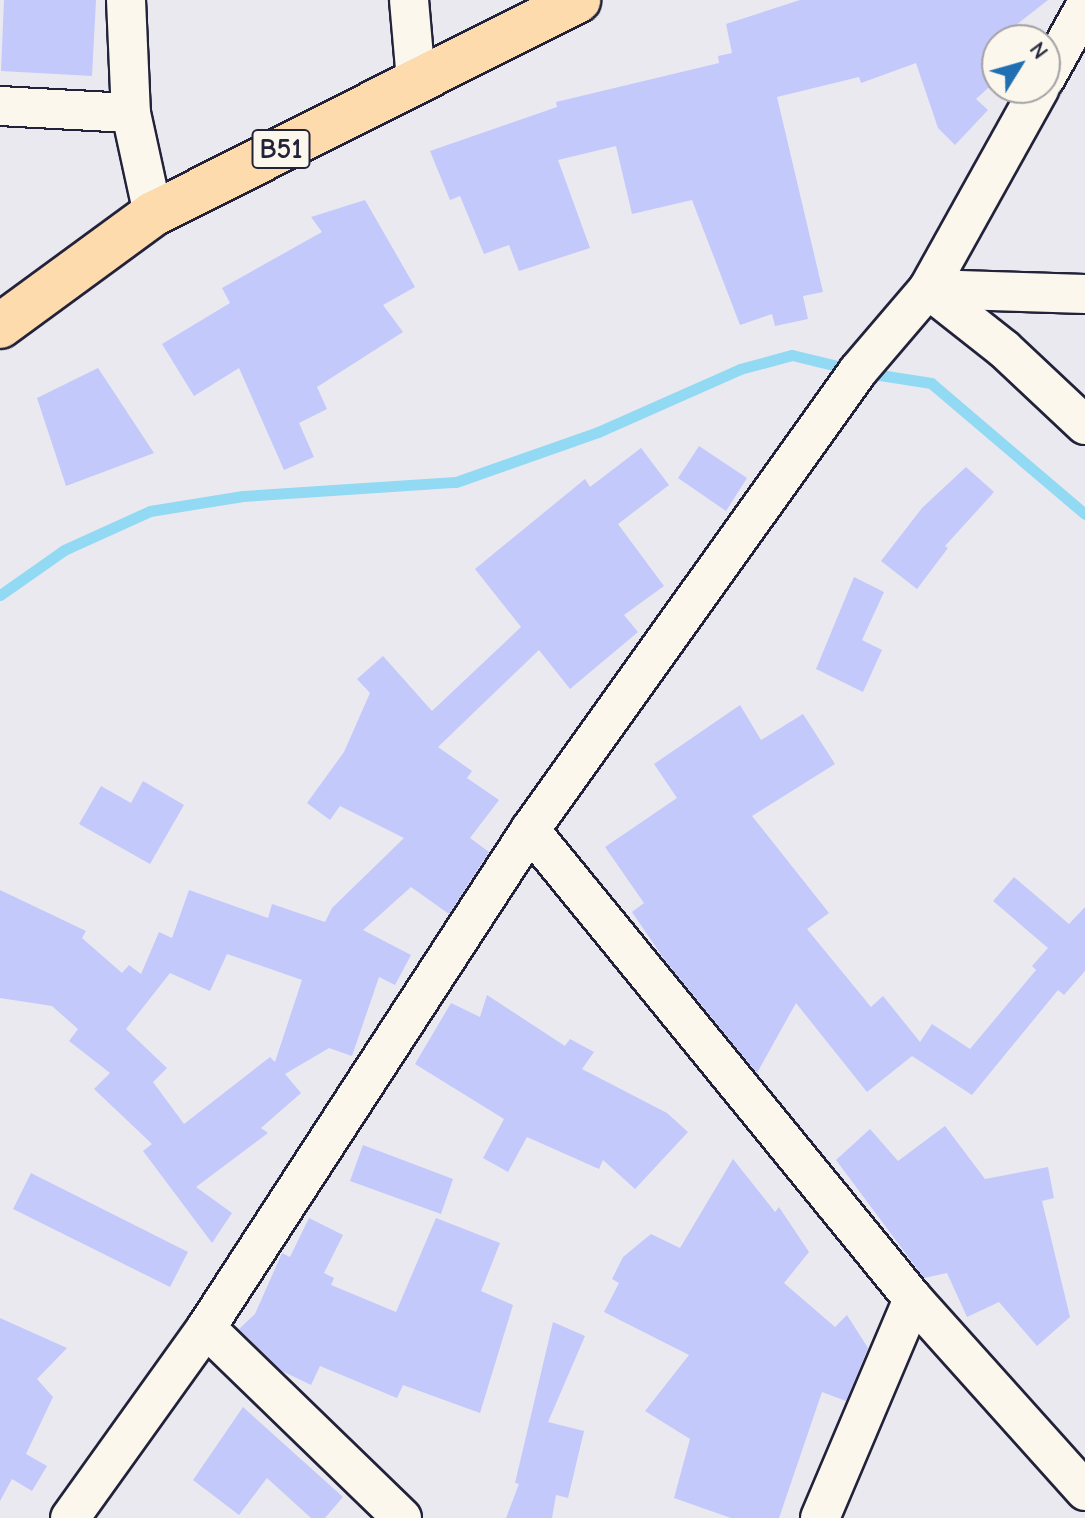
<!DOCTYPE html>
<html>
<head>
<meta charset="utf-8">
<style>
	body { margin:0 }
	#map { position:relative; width:1085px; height:1518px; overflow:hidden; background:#eae9f0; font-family:"Comic Neue",sans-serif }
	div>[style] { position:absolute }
	.stream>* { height:11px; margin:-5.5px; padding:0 5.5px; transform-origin:5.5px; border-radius:5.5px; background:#92d9f3 }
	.building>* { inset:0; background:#c3c9fb }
	.roads { filter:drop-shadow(2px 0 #22223b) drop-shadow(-2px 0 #22223b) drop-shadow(0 2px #22223b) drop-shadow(0 -2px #22223b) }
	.street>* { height:38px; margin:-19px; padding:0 19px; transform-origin:19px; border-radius:19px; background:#fbf7ec }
	.highway>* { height:44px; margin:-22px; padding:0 22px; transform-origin:22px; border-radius:22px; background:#fedbac }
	span { translate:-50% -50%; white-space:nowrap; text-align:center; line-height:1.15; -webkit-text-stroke:6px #fbf7ec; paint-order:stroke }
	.shield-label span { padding:2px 6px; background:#fbf7ec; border:2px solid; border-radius:6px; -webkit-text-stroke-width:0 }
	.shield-label { font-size:28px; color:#22223b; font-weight:700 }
	.north { position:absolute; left:981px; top:24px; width:80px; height:80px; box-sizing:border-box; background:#fbf7ec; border:2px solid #a4a2a5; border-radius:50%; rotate:53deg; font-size:22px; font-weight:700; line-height:32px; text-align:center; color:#22223b }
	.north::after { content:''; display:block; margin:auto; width:28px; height:36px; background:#1f6fb2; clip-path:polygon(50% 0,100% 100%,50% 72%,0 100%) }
</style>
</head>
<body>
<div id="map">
	<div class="stream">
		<i style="left:867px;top:373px;width:65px;rotate:8.9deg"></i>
		<i style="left:931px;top:383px;width:202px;rotate:40.4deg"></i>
		<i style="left:0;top:595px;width:78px;rotate:-35.1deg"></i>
		<i style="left:64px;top:550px;width:94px;rotate:-24.4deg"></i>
		<i style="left:150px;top:511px;width:94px;rotate:-9.2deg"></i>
		<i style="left:243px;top:496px;width:213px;rotate:-3.8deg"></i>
		<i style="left:456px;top:482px;width:151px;rotate:-19.4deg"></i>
		<i style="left:598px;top:432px;width:155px;rotate:-23.9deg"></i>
		<i style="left:740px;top:369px;width:54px;rotate:-15.1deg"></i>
		<i style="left:792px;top:355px;width:60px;rotate:13.6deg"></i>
	</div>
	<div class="building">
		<i style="clip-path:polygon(4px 0,96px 0,92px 76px,1px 71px)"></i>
		<i style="clip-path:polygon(800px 0,1048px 0,997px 40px,997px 80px,976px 99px,988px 110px,955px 145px,938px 128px,916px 63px,861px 83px,859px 77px,777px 97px,823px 292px,803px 296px,808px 319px,775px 326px,772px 314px,740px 325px,692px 200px,632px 214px,616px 146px,558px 160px,590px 248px,519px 271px,509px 245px,484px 254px,460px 196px,450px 200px,430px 151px,557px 107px,556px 102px,719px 63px,718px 56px,732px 53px,726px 24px)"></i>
		<i style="clip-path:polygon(365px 200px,415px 287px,383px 305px,403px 332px,317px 387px,327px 409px,299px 423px,314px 457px,284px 470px,239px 368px,194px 396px,162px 344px,230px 303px,222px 288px,322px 232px,311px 217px)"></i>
		<i style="clip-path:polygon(98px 368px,154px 453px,66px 486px,37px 398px)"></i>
		<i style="clip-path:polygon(699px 446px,747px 478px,726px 511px,678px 478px)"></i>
		<i style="clip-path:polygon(evenodd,641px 448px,669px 485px,618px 524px,664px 586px,624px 615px,638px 632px,570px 689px,539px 650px,438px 747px,472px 771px,467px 778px,499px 800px,470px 838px,489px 852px,449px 914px,411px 887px,363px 930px,411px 955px,395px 985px,379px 977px,352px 1056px,329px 1048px,285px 1074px,301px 1093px,261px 1128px,268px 1133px,196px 1187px,232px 1213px,212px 1243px,143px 1151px,152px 1144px,94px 1089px,110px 1073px,69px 1041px,78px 1029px,52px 1006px,0 998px,0 890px,86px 931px,82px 938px,122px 973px,129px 965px,141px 974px,159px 932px,172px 938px,189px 890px,268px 918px,272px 904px,325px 922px,332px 908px,404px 838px,340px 806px,330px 820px,307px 803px,344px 752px,370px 693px,357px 679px,383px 656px,432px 711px,521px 627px,475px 569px,585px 479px,590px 487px,641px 448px,227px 954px,302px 980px,275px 1062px,270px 1057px,184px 1124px,153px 1082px,167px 1068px,126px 1029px,170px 973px,210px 991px,227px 954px)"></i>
		<i style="clip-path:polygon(966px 467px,994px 492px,945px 546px,948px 548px,917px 589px,881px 561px,922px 508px)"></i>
		<i style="clip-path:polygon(854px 577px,884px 592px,862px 640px,882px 650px,863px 692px,816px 669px)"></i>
		<i style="clip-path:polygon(740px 705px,761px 740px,803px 714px,835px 764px,752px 816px,829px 913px,807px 929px,871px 1007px,883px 996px,920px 1042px,932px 1024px,970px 1049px,1036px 970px,1032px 966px,1048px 948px,993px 901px,1014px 877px,1069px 924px,1085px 907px,1085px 971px,1064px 995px,1058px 990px,972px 1095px,912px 1056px,867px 1092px,796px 1003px,757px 1073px,664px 959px,632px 912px,644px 903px,605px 847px,677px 798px,654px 764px)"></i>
		<i style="clip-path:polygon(143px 781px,184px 805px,150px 864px,79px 824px,101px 786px,131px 803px)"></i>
		<i style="clip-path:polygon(487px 995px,565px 1046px,570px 1039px,594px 1052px,582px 1069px,667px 1113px,688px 1132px,635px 1189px,603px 1160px,599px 1169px,527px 1137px,508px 1172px,483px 1158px,504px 1119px,415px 1064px,451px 1003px,480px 1017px)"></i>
		<i style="clip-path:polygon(945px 1126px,985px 1179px,1048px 1167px,1054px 1198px,1042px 1201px,1070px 1317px,1037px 1346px,999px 1302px,967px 1317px,947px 1273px,924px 1278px,836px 1160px,870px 1129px,898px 1161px)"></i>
		<i style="clip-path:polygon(363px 1145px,453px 1179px,441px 1214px,350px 1181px)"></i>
		<i style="clip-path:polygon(733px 1159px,775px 1212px,779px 1207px,809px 1252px,784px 1283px,835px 1327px,847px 1315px,868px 1348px,846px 1401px,822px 1392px,779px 1518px,731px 1518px,674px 1498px,690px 1439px,645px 1411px,689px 1355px,604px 1312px,619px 1283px,612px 1279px,623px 1257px,651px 1234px,680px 1248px)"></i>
		<i style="clip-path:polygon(31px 1173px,188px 1252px,170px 1287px,13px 1209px)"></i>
		<i style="clip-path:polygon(309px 1218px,343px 1235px,324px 1273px,334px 1278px,331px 1285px,396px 1312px,436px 1218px,500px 1243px,481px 1291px,513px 1305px,480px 1413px,403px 1385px,397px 1398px,320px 1366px,311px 1385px,282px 1371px,239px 1329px,255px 1314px,282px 1253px,290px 1257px)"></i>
		<i style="clip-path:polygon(0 1318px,67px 1348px,37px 1379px,53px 1397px,26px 1454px,47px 1466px,32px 1491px,12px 1479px,0 1501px)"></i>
		<i style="clip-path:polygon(553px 1322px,585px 1336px,548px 1422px,584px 1431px,568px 1498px,556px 1495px,552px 1518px,506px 1518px,519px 1484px,515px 1483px)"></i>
		<i style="clip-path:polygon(243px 1407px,343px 1497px,325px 1518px,311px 1518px,267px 1478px,239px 1515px,193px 1480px)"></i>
	</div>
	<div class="roads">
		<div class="street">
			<i style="left:126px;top:0;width:113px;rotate:87.5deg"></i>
			<i style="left:131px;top:113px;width:103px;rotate:77.7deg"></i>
			<i style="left:409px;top:0;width:80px;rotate:85deg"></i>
			<i style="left:1045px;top:79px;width:82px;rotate:-60.9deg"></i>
			<i style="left:0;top:106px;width:131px;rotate:3.1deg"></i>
			<i style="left:1085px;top:294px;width:157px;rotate:-178.2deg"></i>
			<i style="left:928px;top:289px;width:97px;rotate:38.3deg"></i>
			<i style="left:1004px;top:349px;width:111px;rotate:43.2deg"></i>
			<i style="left:530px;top:830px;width:606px;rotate:50.76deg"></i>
			<i style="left:913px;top:1299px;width:258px;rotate:48.1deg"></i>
			<i style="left:206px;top:1328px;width:273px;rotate:44.1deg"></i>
			<i style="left:70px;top:1518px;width:234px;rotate:-54.4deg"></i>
			<i style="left:206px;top:1328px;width:594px;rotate:-56.95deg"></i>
			<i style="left:530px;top:830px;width:564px;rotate:-54.45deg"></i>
			<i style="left:858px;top:371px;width:108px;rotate:-49.5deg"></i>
			<i style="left:928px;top:289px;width:230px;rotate:-60.9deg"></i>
			<i style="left:820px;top:1518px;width:238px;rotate:-67deg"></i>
		</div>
		<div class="highway">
			<i style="left:0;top:326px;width:190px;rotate:-36.2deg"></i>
			<i style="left:153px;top:214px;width:476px;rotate:-26.7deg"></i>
		</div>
	</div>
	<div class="shield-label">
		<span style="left:281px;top:149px">B51</span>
	</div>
	<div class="north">N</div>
</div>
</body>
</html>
